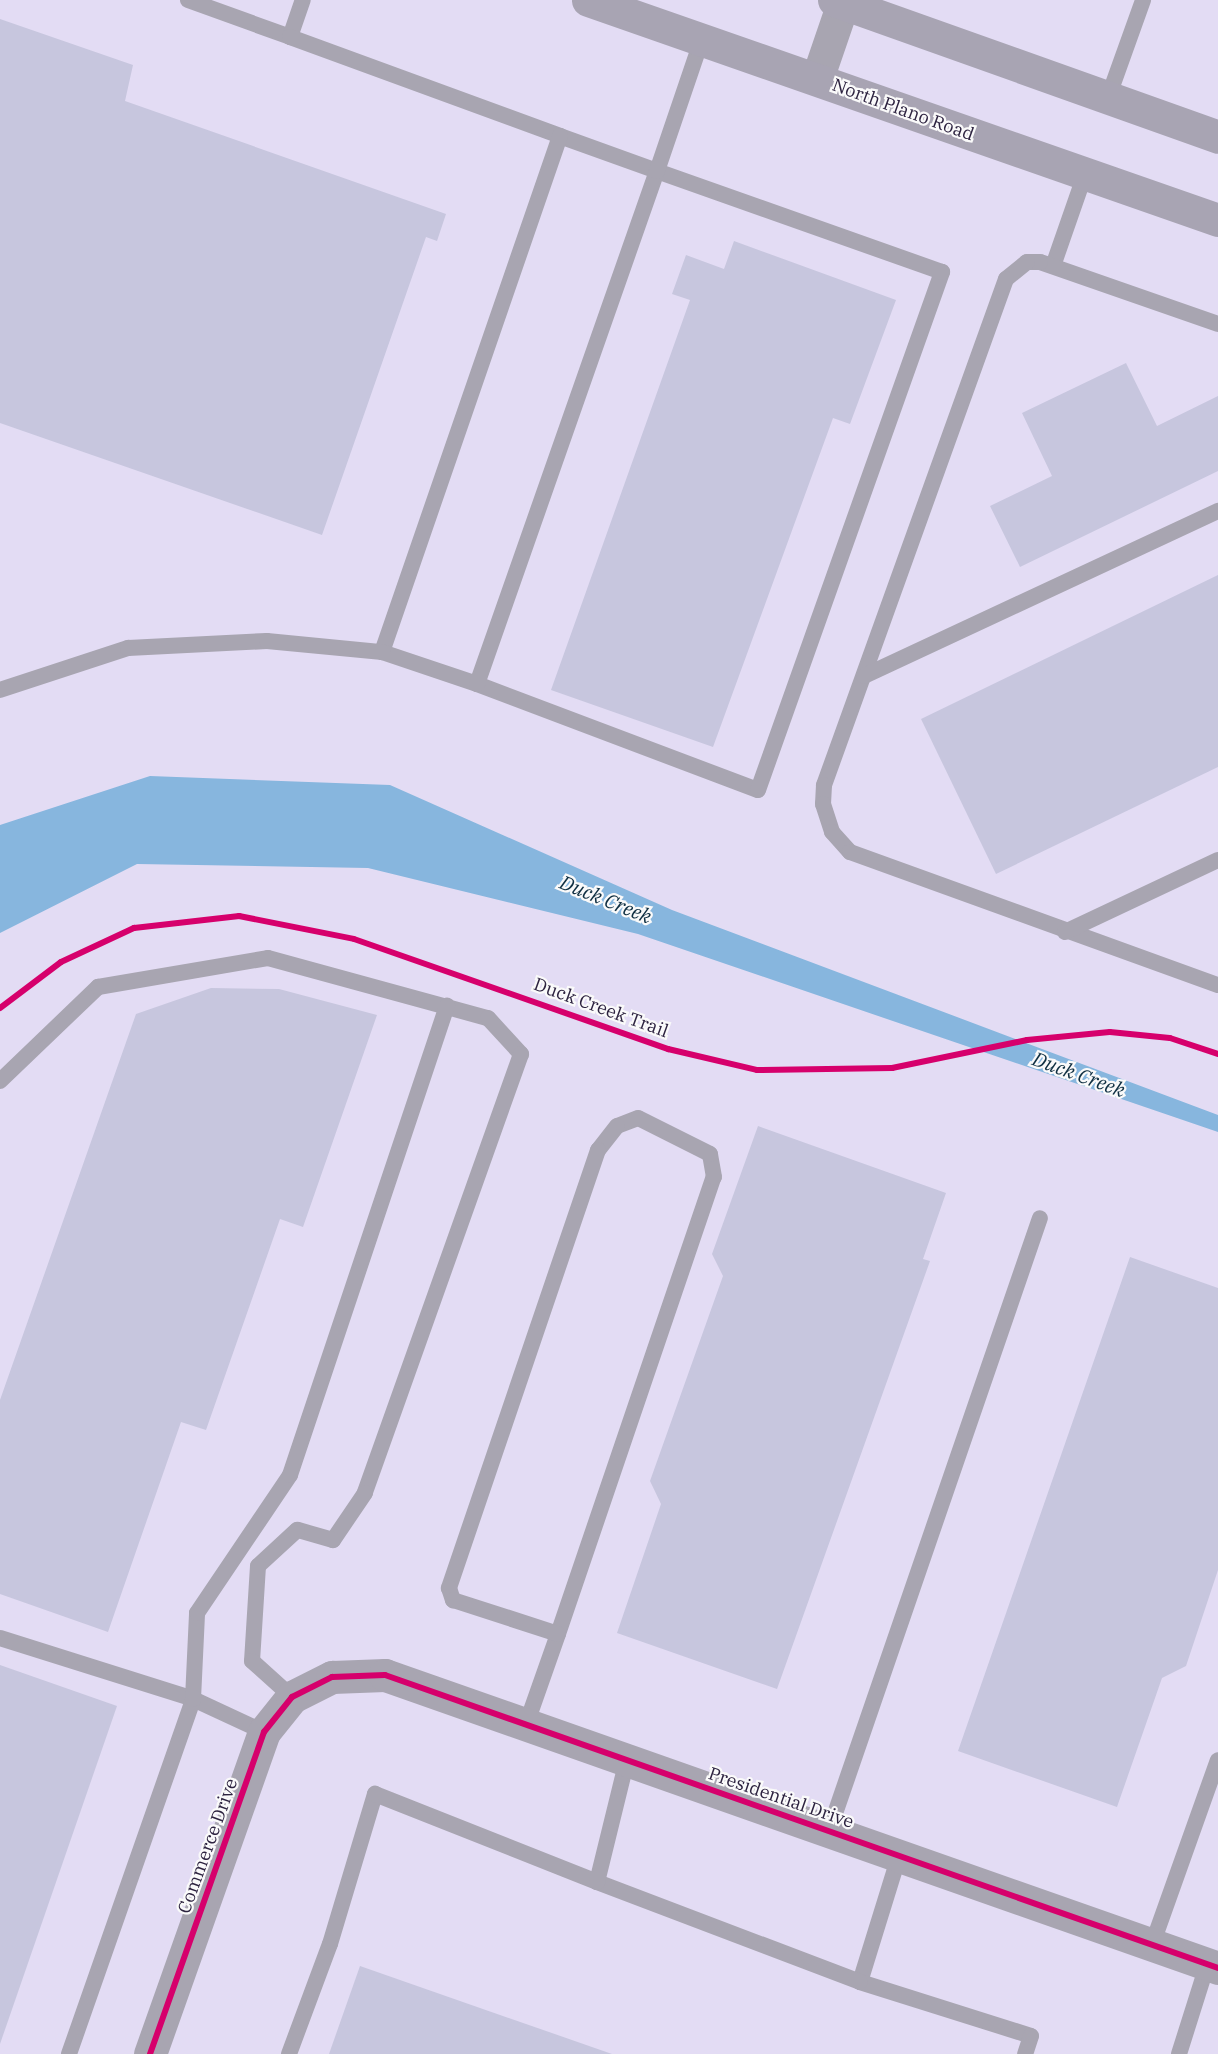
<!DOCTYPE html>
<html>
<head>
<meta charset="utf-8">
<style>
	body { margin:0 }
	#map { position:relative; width:1218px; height:2054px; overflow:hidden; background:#e3dcf4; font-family:"IBM Plex Serif",serif }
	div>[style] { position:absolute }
	.water>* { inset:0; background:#87b6de }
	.building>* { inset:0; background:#c7c6de }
	.lane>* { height:16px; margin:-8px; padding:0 8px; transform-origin:8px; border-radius:8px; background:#a8a5b1 }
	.street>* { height:33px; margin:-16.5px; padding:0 16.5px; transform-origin:16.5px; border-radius:16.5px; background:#a8a5b1 }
	.secondary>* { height:33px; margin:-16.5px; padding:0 16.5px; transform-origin:16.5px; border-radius:16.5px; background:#a8a4b3 }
	.cycleway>* { height:6px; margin:-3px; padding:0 3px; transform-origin:3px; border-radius:3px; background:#d6006c }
	span { translate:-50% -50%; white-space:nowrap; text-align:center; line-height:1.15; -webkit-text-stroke:4.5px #fafafa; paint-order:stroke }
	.street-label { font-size:18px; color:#2d2340 }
	.water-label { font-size:20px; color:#0f2f42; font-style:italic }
</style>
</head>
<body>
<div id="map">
	<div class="water">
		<i style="clip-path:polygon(150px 776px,390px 785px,672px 910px,1218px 1115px,1218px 1132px,638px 934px,368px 868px,137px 864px,0 933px,0 825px)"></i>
	</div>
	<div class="building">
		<i style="clip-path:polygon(0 19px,133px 65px,125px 101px,446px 214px,437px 241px,426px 237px,322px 535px,0 423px)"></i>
		<i style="clip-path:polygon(734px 241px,896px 300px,850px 424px,833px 418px,713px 747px,551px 690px,690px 300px,672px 294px,686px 255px,724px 269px)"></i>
		<i style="clip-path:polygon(1126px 363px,1157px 426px,1218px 396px,1218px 471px,1020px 567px,990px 506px,1052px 476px,1022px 413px)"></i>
		<i style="clip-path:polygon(1218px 575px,1218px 767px,996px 874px,921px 719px)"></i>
		<i style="clip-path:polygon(211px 988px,279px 989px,377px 1015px,303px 1227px,280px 1219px,206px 1430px,181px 1422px,108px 1632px,0 1594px,0 1400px,136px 1014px)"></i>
		<i style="clip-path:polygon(758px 1126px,946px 1193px,923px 1259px,930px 1261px,777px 1689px,617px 1633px,661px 1504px,650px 1481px,723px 1276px,712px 1254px)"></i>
		<i style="clip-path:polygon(1130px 1257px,1218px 1288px,1218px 1570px,1186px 1666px,1162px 1678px,1117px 1807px,958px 1751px)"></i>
		<i style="clip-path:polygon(0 1665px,117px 1706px,0 2044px)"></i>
		<i style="clip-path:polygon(360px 1966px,612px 2054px,329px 2054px)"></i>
	</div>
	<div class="lane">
		<i style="left:188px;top:0;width:109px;rotate:19.9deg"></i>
		<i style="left:290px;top:37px;width:39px;rotate:-71deg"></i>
		<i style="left:290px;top:37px;width:288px;rotate:20.1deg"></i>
		<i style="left:1108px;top:98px;width:104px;rotate:-70.3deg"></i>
		<i style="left:1053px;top:266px;width:97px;rotate:-70.8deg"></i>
		<i style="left:1218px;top:324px;width:188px;rotate:-160.8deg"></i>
		<i style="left:1040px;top:262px;width:13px;rotate:180deg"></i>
		<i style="left:1027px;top:262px;width:27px;rotate:141deg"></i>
		<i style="left:1006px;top:279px;width:538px;rotate:109.78deg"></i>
		<i style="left:824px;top:785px;width:19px;rotate:93deg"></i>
		<i style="left:823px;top:804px;width:29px;rotate:72deg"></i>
		<i style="left:832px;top:832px;width:27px;rotate:48deg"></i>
		<i style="left:850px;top:852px;width:391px;rotate:19.9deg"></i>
		<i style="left:864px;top:676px;width:391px;rotate:-25deg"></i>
		<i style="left:477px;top:684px;width:300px;rotate:20.7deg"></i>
		<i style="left:758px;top:790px;width:550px;rotate:-70.44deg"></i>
		<i style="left:942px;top:272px;width:302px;rotate:-160.5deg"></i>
		<i style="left:657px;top:171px;width:103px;rotate:-160.2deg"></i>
		<i style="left:560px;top:136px;width:546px;rotate:109.03deg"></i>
		<i style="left:382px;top:652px;width:100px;rotate:18.6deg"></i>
		<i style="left:477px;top:684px;width:544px;rotate:-70.67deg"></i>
		<i style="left:657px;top:171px;width:139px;rotate:-71.2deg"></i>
		<i style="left:0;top:690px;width:135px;rotate:-18.2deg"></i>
		<i style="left:128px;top:648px;width:139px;rotate:-2.9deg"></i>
		<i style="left:267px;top:641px;width:116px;rotate:5.5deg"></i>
		<i style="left:1065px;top:932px;width:169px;rotate:-25.2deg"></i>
		<i style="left:0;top:1081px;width:136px;rotate:-43.8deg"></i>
		<i style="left:98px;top:987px;width:172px;rotate:-9.7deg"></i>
		<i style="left:268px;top:958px;width:228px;rotate:15.3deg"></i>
		<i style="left:488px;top:1018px;width:49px;rotate:47.5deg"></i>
		<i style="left:521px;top:1054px;width:466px;rotate:109.6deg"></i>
		<i style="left:365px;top:1493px;width:57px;rotate:124.2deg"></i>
		<i style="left:333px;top:1540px;width:37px;rotate:-164deg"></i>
		<i style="left:297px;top:1530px;width:53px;rotate:137.3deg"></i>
		<i style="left:258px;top:1566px;width:95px;rotate:93.6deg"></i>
		<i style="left:252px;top:1661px;width:54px;rotate:42deg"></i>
		<i style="left:0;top:1638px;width:202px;rotate:17.5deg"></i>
		<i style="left:193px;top:1699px;width:78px;rotate:24.9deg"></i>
		<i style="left:526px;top:1725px;width:96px;rotate:-70.6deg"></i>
		<i style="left:558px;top:1634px;width:483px;rotate:-71.2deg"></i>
		<i style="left:714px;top:1177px;width:23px;rotate:-100deg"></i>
		<i style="left:710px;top:1154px;width:80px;rotate:-153.4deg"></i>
		<i style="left:638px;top:1118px;width:22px;rotate:159deg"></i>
		<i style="left:617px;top:1126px;width:31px;rotate:128deg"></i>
		<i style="left:598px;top:1150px;width:463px;rotate:108.8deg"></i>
		<i style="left:449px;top:1588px;width:13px;rotate:72deg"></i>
		<i style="left:453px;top:1600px;width:110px;rotate:17.9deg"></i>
		<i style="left:829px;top:1831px;width:648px;rotate:-71.01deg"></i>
		<i style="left:899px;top:1856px;width:132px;rotate:107.2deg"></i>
		<i style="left:860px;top:1982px;width:179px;rotate:17.5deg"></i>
		<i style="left:1031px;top:2036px;width:19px;rotate:108deg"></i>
		<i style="left:597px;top:1882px;width:281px;rotate:20.8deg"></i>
		<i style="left:1152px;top:1945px;width:196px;rotate:-70.4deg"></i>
		<i style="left:69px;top:2054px;width:376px;rotate:-70.7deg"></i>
		<i style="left:193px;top:1699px;width:86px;rotate:-87.3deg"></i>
		<i style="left:197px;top:1613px;width:166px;rotate:-56deg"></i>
		<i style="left:290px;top:1475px;width:495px;rotate:-71.5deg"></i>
		<i style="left:289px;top:2054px;width:117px;rotate:-69.6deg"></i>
		<i style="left:330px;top:1944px;width:157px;rotate:-73.3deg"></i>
		<i style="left:375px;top:1794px;width:239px;rotate:21.6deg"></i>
		<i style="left:597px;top:1882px;width:126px;rotate:-76.2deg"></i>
		<i style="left:1179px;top:2054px;width:93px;rotate:-72.5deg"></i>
	</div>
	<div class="street">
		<i style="left:817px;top:79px;width:83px;rotate:-71.1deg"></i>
		<i style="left:150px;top:2054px;width:342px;rotate:-70.5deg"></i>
		<i style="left:264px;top:1732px;width:45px;rotate:-51.3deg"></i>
		<i style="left:292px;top:1697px;width:45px;rotate:-26.6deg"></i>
		<i style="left:332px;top:1677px;width:53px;rotate:-2.2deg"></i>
		<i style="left:385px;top:1675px;width:883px;rotate:19.38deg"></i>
	</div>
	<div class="secondary">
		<i style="left:588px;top:0;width:667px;rotate:19.25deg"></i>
		<i style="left:834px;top:0;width:408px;rotate:19.6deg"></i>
	</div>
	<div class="cycleway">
		<i style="left:0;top:1008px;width:76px;rotate:-37deg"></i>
		<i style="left:61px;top:962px;width:81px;rotate:-25deg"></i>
		<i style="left:134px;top:928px;width:106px;rotate:-6.5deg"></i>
		<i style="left:239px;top:916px;width:117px;rotate:11.3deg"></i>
		<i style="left:354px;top:939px;width:333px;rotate:19.3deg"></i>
		<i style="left:668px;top:1049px;width:91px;rotate:13.3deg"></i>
		<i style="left:757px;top:1070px;width:135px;rotate:-0.8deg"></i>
		<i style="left:892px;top:1068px;width:138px;rotate:-11.7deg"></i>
		<i style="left:1027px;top:1040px;width:83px;rotate:-5.5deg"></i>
		<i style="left:1110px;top:1032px;width:60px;rotate:5.7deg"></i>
		<i style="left:1170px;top:1038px;width:51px;rotate:18.4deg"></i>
		<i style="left:150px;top:2054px;width:342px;rotate:-70.5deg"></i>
		<i style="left:264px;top:1732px;width:45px;rotate:-51.3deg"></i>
		<i style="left:292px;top:1697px;width:45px;rotate:-26.6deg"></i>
		<i style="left:332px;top:1677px;width:53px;rotate:-2.2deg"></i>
		<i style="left:385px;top:1675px;width:883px;rotate:19.38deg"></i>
	</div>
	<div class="street-label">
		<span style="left:903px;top:110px;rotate:20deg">North Plano Road</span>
		<span style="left:601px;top:1008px;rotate:20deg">Duck Creek Trail</span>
		<span style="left:781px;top:1798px;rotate:19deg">Presidential Drive</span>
		<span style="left:208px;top:1846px;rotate:-70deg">Commerce Drive</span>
	</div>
	<div class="water-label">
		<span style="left:606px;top:899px;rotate:22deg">Duck Creek</span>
		<span style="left:1079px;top:1074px;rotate:20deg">Duck Creek</span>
	</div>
</div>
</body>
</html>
